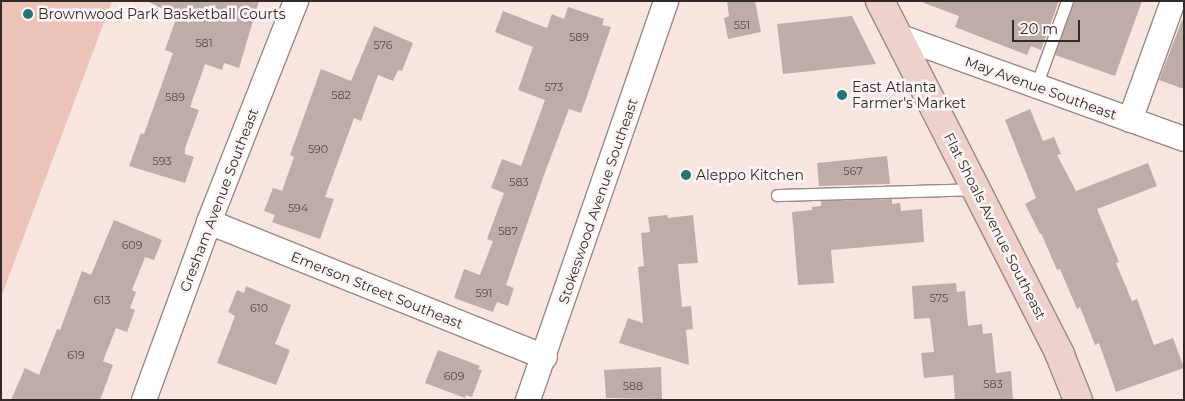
<!DOCTYPE html>
<html>
<head>
<meta charset="utf-8">
<style>
	body { margin:0 }
	#map { position:relative; width:1185px; height:401px; overflow:hidden; background:#f8e5e0; font-family:Montserrat,sans-serif }
	div>[style] { position:absolute }
	.green>* { inset:0; background:#edc3b9 }
	.building>* { inset:0; background:#beaca8 }
	.roads { filter:drop-shadow(1px 0 #9a8884) drop-shadow(-1px 0 #9a8884) drop-shadow(0 1px #9a8884) drop-shadow(0 -1px #9a8884) }
	.lane>* { height:11px; margin:-5.5px; padding:0 5.5px; transform-origin:5.5px; border-radius:5.5px; background:#fff }
	.street>* { height:24px; margin:-12px; padding:0 12px; transform-origin:12px; border-radius:12px; background:#fff }
	.secondary>* { height:28px; margin:-14px; padding:0 14px; transform-origin:14px; border-radius:14px; background:#efd1cb }
	.dots>* { width:14px; height:14px; translate:-50% -50%; box-sizing:border-box; border:2px solid #fdf5f3; border-radius:50% }
	span { translate:-50% -50%; white-space:nowrap; text-align:center; line-height:1.15; -webkit-text-stroke:5px #fdf5f3; paint-order:stroke }
	.number-label { font-size:11px; color:#554a49 }
	.number-label span { -webkit-text-stroke-width:0 }
	.poi-label { font-size:14px; color:#322a29 }
	.left { translate:0 -50%; text-align:left }
	.street-label { font-size:14px; color:#322a29 }
	.frame { position:absolute; inset:0; border:2px solid #322a29; pointer-events:none }
	.scale { position:absolute; left:1012px; top:20px; width:68px; height:22px; box-sizing:border-box; border:2px solid #322a29; border-top:0; padding-left:6px; font-size:15px; line-height:18px; white-space:nowrap; color:#322a29; -webkit-text-stroke:4px #fdf5f3; paint-order:stroke }
</style>
</head>
<body>
<div id="map">
	<div class="green">
		<i style="clip-path:polygon(1px 1px,112px 1px,1px 297px)"></i>
	</div>
	<div class="building">
		<i style="clip-path:polygon(147px 1px,259px 1px,239px 68px,224px 63px,222px 70px,205px 64px,190px 107px,199px 110px,185px 148px,185px 154px,194px 157px,185px 183px,129px 166px,141px 133px,144px 134px,173px 53px,165px 50px,177px 16px)"></i>
		<i style="clip-path:polygon(727px 1px,755px 1px,761px 32px,728px 39px,724px 18px,729px 16px)"></i>
		<i style="clip-path:polygon(924px 1px,1059px 1px,1041px 50px,1031px 46px,1027px 55px,955px 27px,959px 16px,924px 3px)"></i>
		<i style="clip-path:polygon(1074px 1px,1142px 1px,1115px 76px,1055px 55px)"></i>
		<i style="clip-path:polygon(568px 7px,604px 19px,602px 25px,611px 27px,581px 113px,569px 109px,544px 175px,506px 285px,514px 288px,508px 306px,497px 302px,493px 312px,454px 298px,464px 269px,480px 275px,493px 241px,487px 239px,504px 193px,491px 188px,502px 159px,521px 166px,545px 100px,518px 90px,533px 47px,495px 32px,503px 11px,547px 28px,552px 14px,564px 19px)"></i>
		<i style="clip-path:polygon(852px 16px,876px 64px,783px 74px,777px 24px)"></i>
		<i style="clip-path:polygon(1182px 20px,1184px 20px,1184px 89px,1159px 80px)"></i>
		<i style="clip-path:polygon(374px 26px,413px 43px,402px 71px,398px 70px,393px 81px,378px 75px,361px 121px,354px 118px,325px 197px,334px 199px,320px 239px,272px 222px,275px 215px,264px 211px,273px 188px,282px 191px,294px 157px,290px 155px,321px 69px,351px 81px)"></i>
		<i style="clip-path:polygon(1030px 109px,1043px 141px,1054px 137px,1061px 154px,1057px 155px,1076px 191px,1148px 163px,1157px 186px,1097px 209px,1119px 262px,1116px 263px,1132px 301px,1137px 299px,1154px 345px,1173px 338px,1184px 368px,1116px 392px,1099px 343px,1095px 345px,1080px 307px,1077px 309px,1060px 269px,1057px 270px,1041px 233px,1040px 234px,1025px 204px,1036px 198px,1005px 120px)"></i>
		<i style="clip-path:polygon(887px 156px,890px 184px,819px 186px,817px 163px)"></i>
		<i style="clip-path:polygon(892px 199px,892px 204px,900px 203px,901px 211px,922px 209px,924px 242px,831px 250px,834px 283px,798px 285px,792px 212px,812px 210px,812px 207px,821px 206px,821px 201px)"></i>
		<i style="clip-path:polygon(667px 215px,668px 218px,693px 215px,698px 263px,678px 264px,682px 307px,691px 306px,693px 329px,686px 330px,689px 365px,619px 343px,628px 318px,643px 323px,638px 267px,644px 266px,641px 233px,650px 232px,648px 217px)"></i>
		<i style="clip-path:polygon(114px 220px,162px 240px,154px 260px,145px 257px,132px 290px,136px 292px,130px 308px,135px 310px,127px 332px,116px 328px,103px 361px,113px 365px,100px 400px,11px 400px,25px 368px,39px 375px,57px 329px,60px 330px,82px 271px,91px 275px)"></i>
		<i style="clip-path:polygon(956px 283px,957px 292px,965px 291px,968px 326px,982px 324px,983px 334px,992px 333px,996px 373px,1011px 371px,1013px 400px,955px 400px,953px 375px,924px 378px,921px 353px,934px 352px,930px 318px,914px 319px,912px 286px)"></i>
		<i style="clip-path:polygon(246px 286px,291px 305px,275px 344px,290px 350px,276px 385px,217px 363px,235px 316px,228px 312px,237px 290px,244px 293px)"></i>
		<i style="clip-path:polygon(438px 350px,480px 366px,478px 369px,482px 370px,472px 397px,466px 395px,465px 398px,425px 383px)"></i>
		<i style="clip-path:polygon(661px 367px,662px 399px,606px 398px,604px 370px)"></i>
	</div>
	<div class="roads">
		<div class="lane">
			<i style="left:1036px;top:86px;width:90px;rotate:-70deg"></i>
			<i style="left:777px;top:195px;width:198px;rotate:-1.7deg"></i>
		</div>
		<div class="street">
			<i style="left:898px;top:36px;width:304px;rotate:19.8deg"></i>
			<i style="left:1130px;top:120px;width:127px;rotate:-70.1deg"></i>
			<i style="left:209px;top:222px;width:362px;rotate:21.9deg"></i>
			<i style="left:144px;top:400px;width:189px;rotate:-69.9deg"></i>
			<i style="left:209px;top:222px;width:238px;rotate:-68.5deg"></i>
			<i style="left:528px;top:400px;width:422px;rotate:-70.9deg"></i>
		</div>
		<div class="secondary">
			<i style="left:880px;top:1px;width:397px;rotate:63deg"></i>
			<i style="left:1060px;top:355px;width:48px;rotate:68.2deg"></i>
		</div>
	</div>
	<div class="dots">
		<i style="left:28px;top:14px;background:#277272"></i>
		<i style="left:842px;top:95px;background:#277272"></i>
		<i style="left:686px;top:175px;background:#277272"></i>
	</div>
	<div class="number-label">
		<span style="left:742px;top:25px">551</span>
		<span style="left:579px;top:37px">589</span>
		<span style="left:204px;top:43px">581</span>
		<span style="left:383px;top:45px">576</span>
		<span style="left:554px;top:87px">573</span>
		<span style="left:341px;top:95px">582</span>
		<span style="left:175px;top:97px">589</span>
		<span style="left:318px;top:149px">590</span>
		<span style="left:162px;top:161px">593</span>
		<span style="left:853px;top:171px">567</span>
		<span style="left:519px;top:182px">583</span>
		<span style="left:298px;top:208px">594</span>
		<span style="left:508px;top:231px">587</span>
		<span style="left:132px;top:245px">609</span>
		<span style="left:484px;top:293px">591</span>
		<span style="left:939px;top:298px">575</span>
		<span style="left:102px;top:300px">613</span>
		<span style="left:259px;top:308px">610</span>
		<span style="left:76px;top:355px">619</span>
		<span style="left:454px;top:376px">609</span>
		<span style="left:993px;top:384px">583</span>
		<span style="left:633px;top:386px">588</span>
	</div>
	<div class="poi-label">
		<span class="left" style="left:38px;top:14px">Brownwood Park Basketball Courts</span>
		<span class="left" style="left:852px;top:95px">East Atlanta<br>Farmer's Market</span>
		<span class="left" style="left:696px;top:175px">Aleppo Kitchen</span>
	</div>
	<div class="street-label">
		<span style="left:1041px;top:88px;rotate:20deg">May Avenue Southeast</span>
		<span style="left:219px;top:200px;rotate:-69deg">Gresham Avenue Southeast</span>
		<span style="left:598px;top:201px;rotate:-71deg">Stokeswood Avenue Southeast</span>
		<span style="left:995px;top:226px;rotate:63deg">Flat Shoals Avenue Southeast</span>
		<span style="left:377px;top:290px;rotate:22deg">Emerson Street Southeast</span>
	</div>
	<div class="frame"></div>
	<div class="scale">20 m</div>
</div>
</body>
</html>
